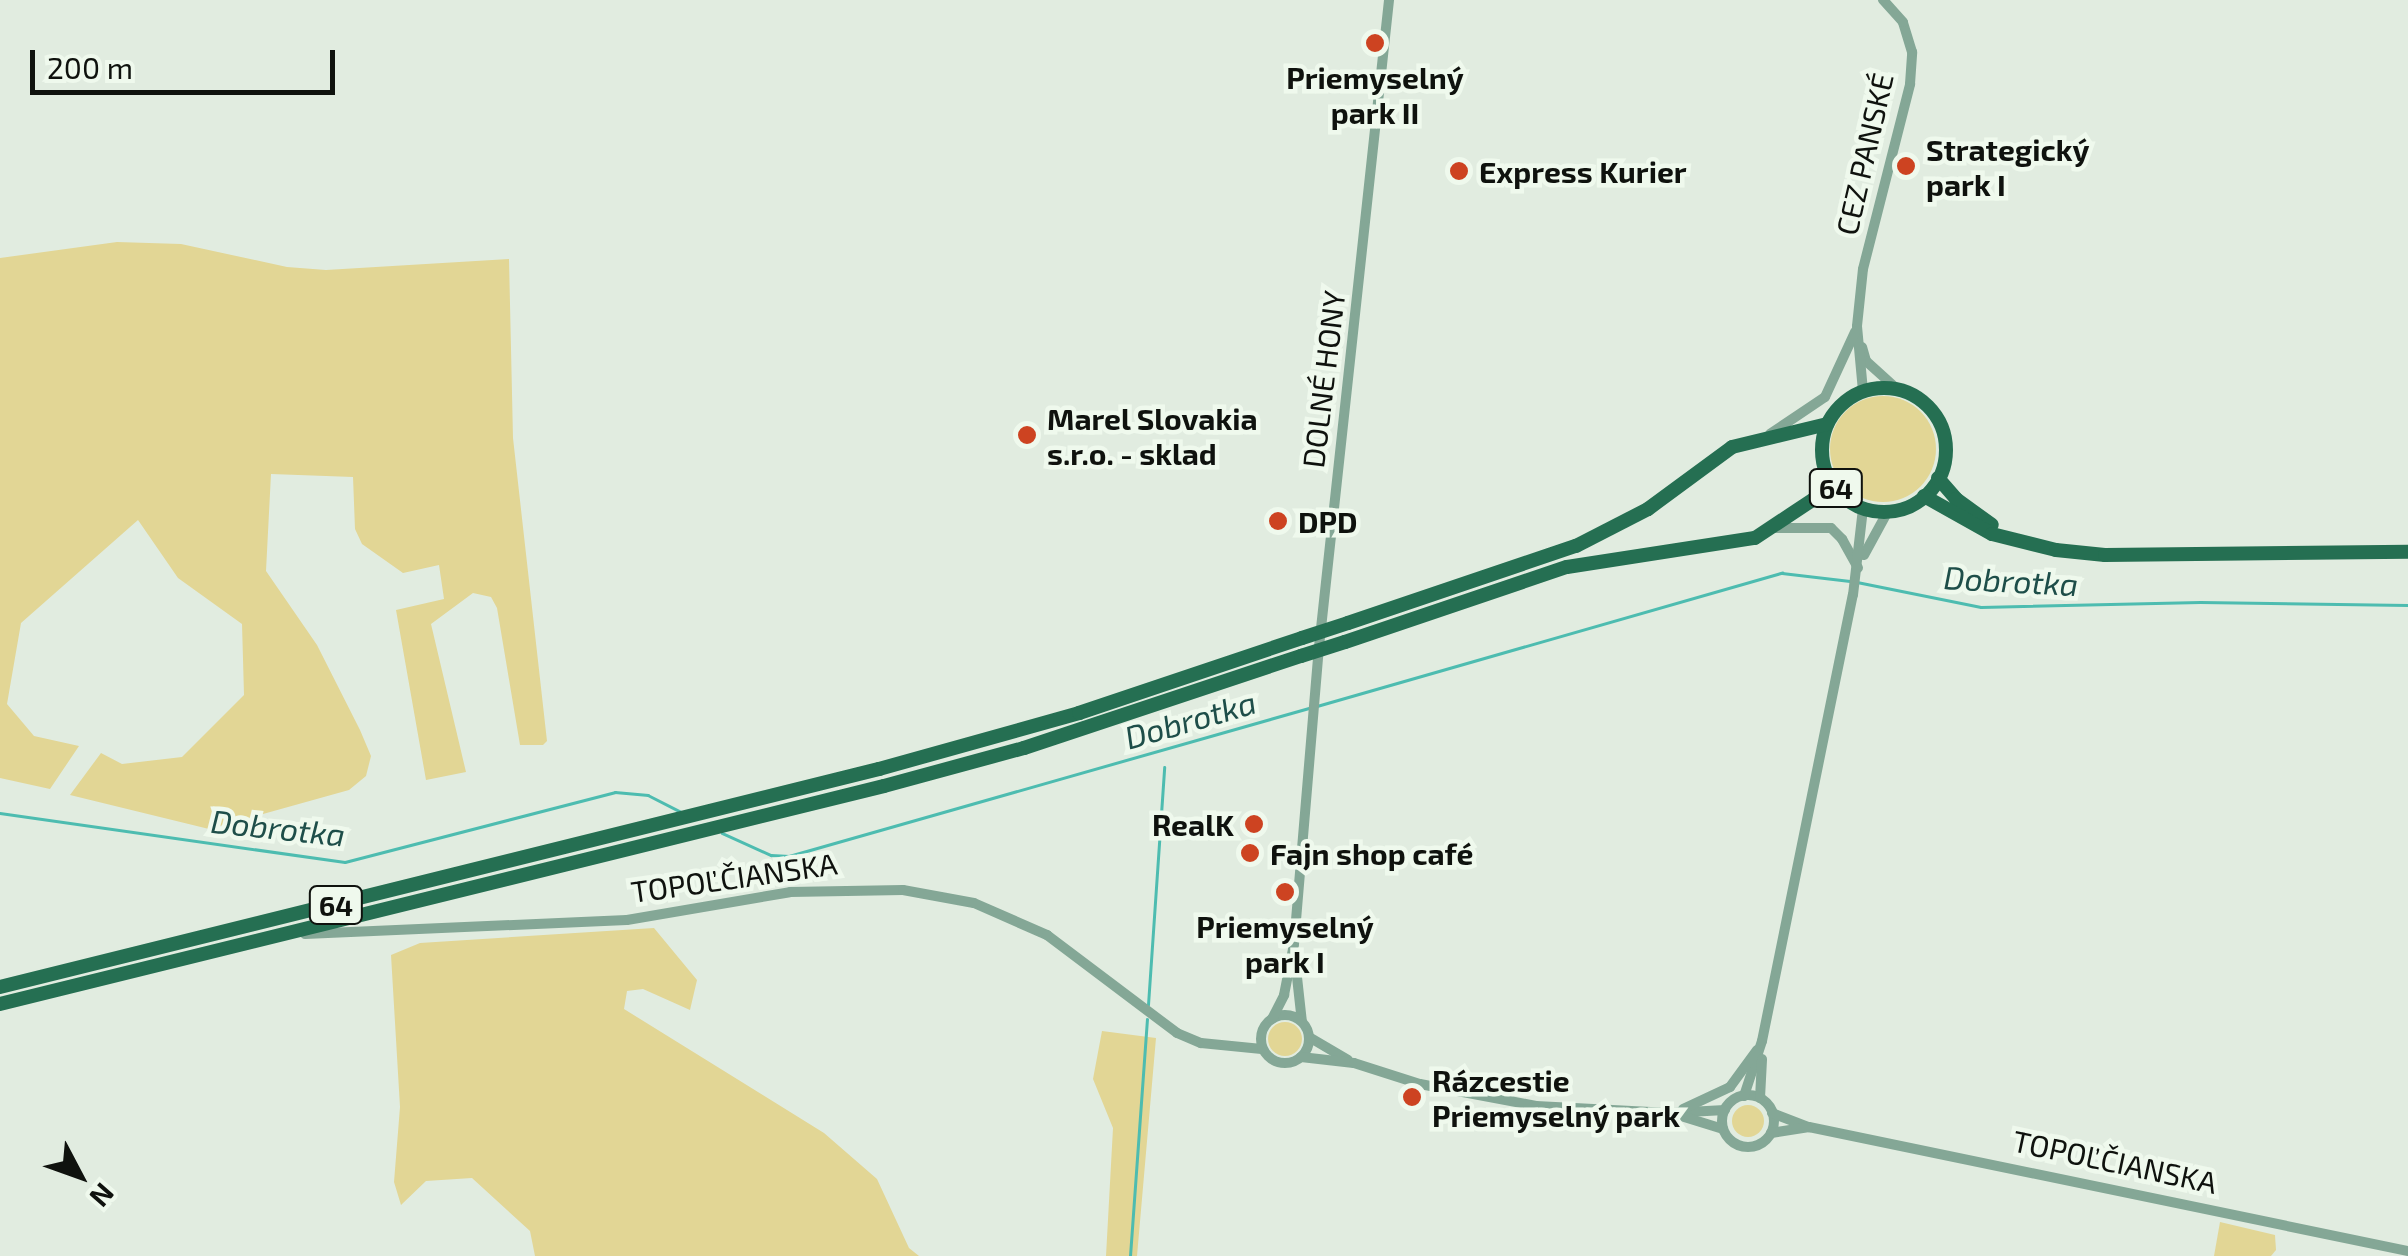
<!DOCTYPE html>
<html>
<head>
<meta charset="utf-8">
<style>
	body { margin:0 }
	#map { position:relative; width:2408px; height:1256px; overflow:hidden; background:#e1ece0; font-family:"Exo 2",sans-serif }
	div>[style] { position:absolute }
	.green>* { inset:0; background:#e2d695 }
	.round { border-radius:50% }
	.stream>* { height:2.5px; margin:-1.25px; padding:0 1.25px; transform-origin:1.25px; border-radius:1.25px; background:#4dbcb0 }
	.minor>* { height:10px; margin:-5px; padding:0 5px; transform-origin:5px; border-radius:5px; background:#84a796 }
	.minor>.ring { margin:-5px; padding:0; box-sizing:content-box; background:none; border:10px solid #84a796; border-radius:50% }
	.major>* { height:14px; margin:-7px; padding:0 7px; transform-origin:7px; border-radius:7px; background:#256f52 }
	.major>.ring { margin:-7px; padding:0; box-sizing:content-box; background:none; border:14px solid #256f52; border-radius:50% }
	.major-bridge>* { height:14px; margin:-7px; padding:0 7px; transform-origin:7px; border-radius:7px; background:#256f52 }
	.dots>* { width:28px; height:28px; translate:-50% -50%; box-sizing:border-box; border:5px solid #eff9ed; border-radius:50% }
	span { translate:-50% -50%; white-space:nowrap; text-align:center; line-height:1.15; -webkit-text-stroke:9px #eff9ed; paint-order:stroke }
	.shield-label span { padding:2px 8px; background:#eff9ed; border:2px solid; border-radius:8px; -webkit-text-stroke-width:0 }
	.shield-label { font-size:28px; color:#0f120e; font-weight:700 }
	.poi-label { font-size:30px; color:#0f120e; font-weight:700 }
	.left { translate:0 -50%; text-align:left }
	.right { translate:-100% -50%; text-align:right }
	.street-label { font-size:30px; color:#0f120e }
	.water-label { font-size:32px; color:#1e4e49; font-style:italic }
	.north { position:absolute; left:30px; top:1126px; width:100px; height:100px; -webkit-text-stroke:8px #eff9ed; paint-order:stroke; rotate:131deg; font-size:28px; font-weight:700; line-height:40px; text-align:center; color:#0f120e }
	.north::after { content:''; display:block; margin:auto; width:35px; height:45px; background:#0f120e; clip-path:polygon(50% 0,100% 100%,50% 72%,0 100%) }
	.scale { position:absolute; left:30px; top:50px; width:305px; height:45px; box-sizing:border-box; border:5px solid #0f120e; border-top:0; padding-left:12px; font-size:30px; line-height:35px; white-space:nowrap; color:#0f120e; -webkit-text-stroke:8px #eff9ed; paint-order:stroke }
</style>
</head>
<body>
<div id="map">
	<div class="green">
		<i style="clip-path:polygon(117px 242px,181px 244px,287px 267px,326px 270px,509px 259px,513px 438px,547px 741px,543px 745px,520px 745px,497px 608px,491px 597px,473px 593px,431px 624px,466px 772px,426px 780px,396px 610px,444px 599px,439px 565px,403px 573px,362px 544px,355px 529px,353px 477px,271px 474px,266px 571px,317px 645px,360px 730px,371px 756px,366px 776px,349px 790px,209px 829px,70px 795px,101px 753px,122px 764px,182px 757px,244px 695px,242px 624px,178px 578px,138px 520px,21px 623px,7px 704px,34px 736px,79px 746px,50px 789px,0 778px,0 258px)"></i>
		<i class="round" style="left:1830px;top:396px;width:106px;height:106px"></i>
		<i style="clip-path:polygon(654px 928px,697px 980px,690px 1010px,643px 989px,627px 991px,624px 1009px,824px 1133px,877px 1179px,909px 1248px,919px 1256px,535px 1256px,530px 1231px,472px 1178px,426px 1181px,401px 1205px,394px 1182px,400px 1107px,391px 955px,420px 943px)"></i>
		<i class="round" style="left:1268px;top:1022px;width:34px;height:34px"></i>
		<i style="clip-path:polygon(1102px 1031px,1156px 1038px,1137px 1256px,1106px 1256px,1113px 1128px,1093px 1079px)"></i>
		<i class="round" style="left:1732px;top:1105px;width:32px;height:32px"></i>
		<i style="clip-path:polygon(2220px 1222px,2275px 1235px,2276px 1250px,2271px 1256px,2214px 1256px)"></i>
	</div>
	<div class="stream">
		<i style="left:1857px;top:582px;width:126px;rotate:11.4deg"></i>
		<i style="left:1981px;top:607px;width:219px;rotate:-1.3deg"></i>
		<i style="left:2200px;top:602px;width:208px;rotate:0.8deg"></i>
		<i style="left:1317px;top:706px;width:484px;rotate:-16deg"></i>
		<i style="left:1782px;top:573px;width:68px;rotate:6.7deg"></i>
		<i style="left:0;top:813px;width:348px;rotate:8.1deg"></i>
		<i style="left:345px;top:862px;width:279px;rotate:-14.5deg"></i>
		<i style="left:615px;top:792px;width:33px;rotate:5deg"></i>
		<i style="left:648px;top:795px;width:36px;rotate:27deg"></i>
		<i style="left:722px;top:833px;width:54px;rotate:24.2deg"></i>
		<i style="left:771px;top:855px;width:18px;rotate:3deg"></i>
		<i style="left:789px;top:856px;width:541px;rotate:-15.89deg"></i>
		<i style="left:1148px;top:1005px;width:238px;rotate:-86.1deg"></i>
		<i style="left:1130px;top:1256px;width:237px;rotate:-85.9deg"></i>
	</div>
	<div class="minor">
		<i style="left:1862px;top:347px;width:15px;rotate:74deg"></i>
		<i style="left:1866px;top:361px;width:42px;rotate:42.1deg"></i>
		<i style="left:1863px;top:391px;width:65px;rotate:-95.3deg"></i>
		<i style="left:1857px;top:326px;width:57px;rotate:-84deg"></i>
		<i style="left:1863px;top:269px;width:191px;rotate:-75.7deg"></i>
		<i style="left:1910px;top:84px;width:32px;rotate:-86deg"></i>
		<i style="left:1912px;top:52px;width:31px;rotate:-107deg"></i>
		<i style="left:1903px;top:22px;width:30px;rotate:-132deg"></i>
		<i style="left:1770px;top:434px;width:66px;rotate:-33.9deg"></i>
		<i style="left:1825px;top:397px;width:72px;rotate:-65.2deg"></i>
		<i style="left:1775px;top:528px;width:56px"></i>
		<i style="left:1831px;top:528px;width:16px;rotate:45deg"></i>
		<i style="left:1842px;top:539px;width:33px;rotate:61deg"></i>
		<i style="left:1864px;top:555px;width:50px;rotate:-61.4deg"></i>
		<i style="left:305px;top:934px;width:322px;rotate:-2.5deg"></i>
		<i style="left:627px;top:920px;width:165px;rotate:-9.7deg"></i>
		<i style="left:790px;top:892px;width:113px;rotate:-1deg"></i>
		<i style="left:903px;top:890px;width:72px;rotate:10.4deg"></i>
		<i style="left:974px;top:903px;width:80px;rotate:23.7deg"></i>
		<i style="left:1047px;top:935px;width:163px;rotate:37deg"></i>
		<i style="left:1177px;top:1033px;width:26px;rotate:23deg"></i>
		<i style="left:1201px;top:1043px;width:61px;rotate:5.6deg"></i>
		<i style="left:1295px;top:959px;width:63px;rotate:83.7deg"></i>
		<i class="ring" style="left:1261px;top:1015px;width:38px;height:38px"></i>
		<i style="left:1272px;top:1019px;width:27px;rotate:-63deg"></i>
		<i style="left:1284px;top:995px;width:52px;rotate:-78.9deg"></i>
		<i style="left:1294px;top:944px;width:289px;rotate:-85.2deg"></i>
		<i style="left:1318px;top:656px;width:660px;rotate:-83.82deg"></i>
		<i style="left:1309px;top:1037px;width:45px;rotate:30.5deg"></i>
		<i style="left:1301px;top:1057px;width:53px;rotate:6.5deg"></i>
		<i style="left:1354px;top:1063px;width:69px;rotate:17.7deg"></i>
		<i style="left:1420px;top:1084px;width:118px;rotate:10.7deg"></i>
		<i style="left:1536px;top:1106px;width:134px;rotate:3deg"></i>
		<i style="left:1670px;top:1113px;width:55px;rotate:-3.1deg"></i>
		<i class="ring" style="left:1722px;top:1095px;width:42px;height:42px"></i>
		<i style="left:1744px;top:1096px;width:58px;rotate:-71.9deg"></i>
		<i style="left:1762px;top:1041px;width:455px;rotate:-78.5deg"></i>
		<i style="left:1853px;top:595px;width:88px;rotate:-83.4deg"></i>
		<i style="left:1760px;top:1098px;width:39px;rotate:-87deg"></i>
		<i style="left:1683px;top:1109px;width:52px;rotate:-25.1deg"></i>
		<i style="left:1730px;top:1087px;width:46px;rotate:-53.9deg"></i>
		<i style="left:1772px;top:1113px;width:40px;rotate:21deg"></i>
		<i style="left:1809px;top:1127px;width:612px;rotate:11.7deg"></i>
		<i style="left:1681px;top:1116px;width:44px;rotate:17.2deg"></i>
		<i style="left:1771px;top:1133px;width:37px;rotate:-9deg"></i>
	</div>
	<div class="major">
		<i class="ring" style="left:1822px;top:388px;width:110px;height:110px"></i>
		<i style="left:1938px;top:478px;width:28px;rotate:49deg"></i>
		<i style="left:1956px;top:499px;width:44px;rotate:35.8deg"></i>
		<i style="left:1924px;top:496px;width:78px;rotate:29.2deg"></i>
		<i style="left:1992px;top:534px;width:66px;rotate:14deg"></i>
		<i style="left:2056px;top:550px;width:49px;rotate:5.8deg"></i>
		<i style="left:2105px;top:555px;width:303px;rotate:-0.6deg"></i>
		<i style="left:1348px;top:623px;width:241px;rotate:-18.7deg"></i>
		<i style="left:1576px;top:546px;width:81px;rotate:-27.2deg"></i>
		<i style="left:1648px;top:509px;width:104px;rotate:-36.4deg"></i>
		<i style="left:1732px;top:447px;width:98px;rotate:-13.6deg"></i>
		<i style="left:1345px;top:642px;width:234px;rotate:-18.7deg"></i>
		<i style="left:1567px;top:567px;width:190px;rotate:-8.8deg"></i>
		<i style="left:1755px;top:538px;width:71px;rotate:-33.5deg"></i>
		<i style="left:1814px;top:499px;width:26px;rotate:-16deg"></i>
		<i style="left:0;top:987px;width:906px;rotate:-13.93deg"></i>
		<i style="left:879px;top:769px;width:208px;rotate:-15.6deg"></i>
		<i style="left:1079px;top:713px;width:235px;rotate:-18.6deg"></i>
		<i style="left:0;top:1004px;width:910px;rotate:-13.85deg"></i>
		<i style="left:884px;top:786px;width:145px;rotate:-15.2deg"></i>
		<i style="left:1024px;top:748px;width:292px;rotate:-18.4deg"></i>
	</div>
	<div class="major-bridge">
		<i style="left:1302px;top:638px;width:48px;rotate:-18.1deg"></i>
		<i style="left:1301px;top:656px;width:46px;rotate:-17.7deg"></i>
	</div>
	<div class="dots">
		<i style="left:1375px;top:43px;background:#cd4321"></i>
		<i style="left:1906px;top:166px;background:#cd4321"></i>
		<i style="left:1459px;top:171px;background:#cd4321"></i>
		<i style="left:1027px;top:435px;background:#cd4321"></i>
		<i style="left:1278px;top:521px;background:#cd4321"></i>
		<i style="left:1254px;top:824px;background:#cd4321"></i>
		<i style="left:1250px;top:853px;background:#cd4321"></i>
		<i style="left:1285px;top:892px;background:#cd4321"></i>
		<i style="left:1412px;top:1097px;background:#cd4321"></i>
	</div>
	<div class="shield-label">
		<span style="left:1836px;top:488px">64</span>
		<span style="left:336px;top:905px">64</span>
	</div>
	<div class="poi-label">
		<span style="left:1375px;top:94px">Priemyselný<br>park II</span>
		<span class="left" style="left:1926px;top:166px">Strategický<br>park I</span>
		<span class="left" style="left:1479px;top:171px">Express Kurier</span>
		<span class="left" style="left:1047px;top:435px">Marel Slovakia<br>s.r.o. - sklad</span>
		<span class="left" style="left:1298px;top:521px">DPD</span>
		<span class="right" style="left:1234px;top:824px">RealK</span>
		<span class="left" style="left:1270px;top:853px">Fajn shop café</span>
		<span style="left:1285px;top:943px">Priemyselný<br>park I</span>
		<span class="left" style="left:1432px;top:1097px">Rázcestie<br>Priemyselný park</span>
	</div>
	<div class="street-label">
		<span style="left:1864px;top:154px;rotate:-77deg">CEZ PANSKÉ</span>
		<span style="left:1323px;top:379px;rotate:-83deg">DOLNÉ HONY</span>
		<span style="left:734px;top:877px;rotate:-8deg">TOPOĽČIANSKA</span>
		<span style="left:2115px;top:1161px;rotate:12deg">TOPOĽČIANSKA</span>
	</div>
	<div class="water-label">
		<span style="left:2011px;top:580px;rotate:3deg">Dobrotka</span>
		<span style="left:1190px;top:719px;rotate:-16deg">Dobrotka</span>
		<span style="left:278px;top:827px;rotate:6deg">Dobrotka</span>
	</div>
	<div class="north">N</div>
	<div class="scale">200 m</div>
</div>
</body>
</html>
